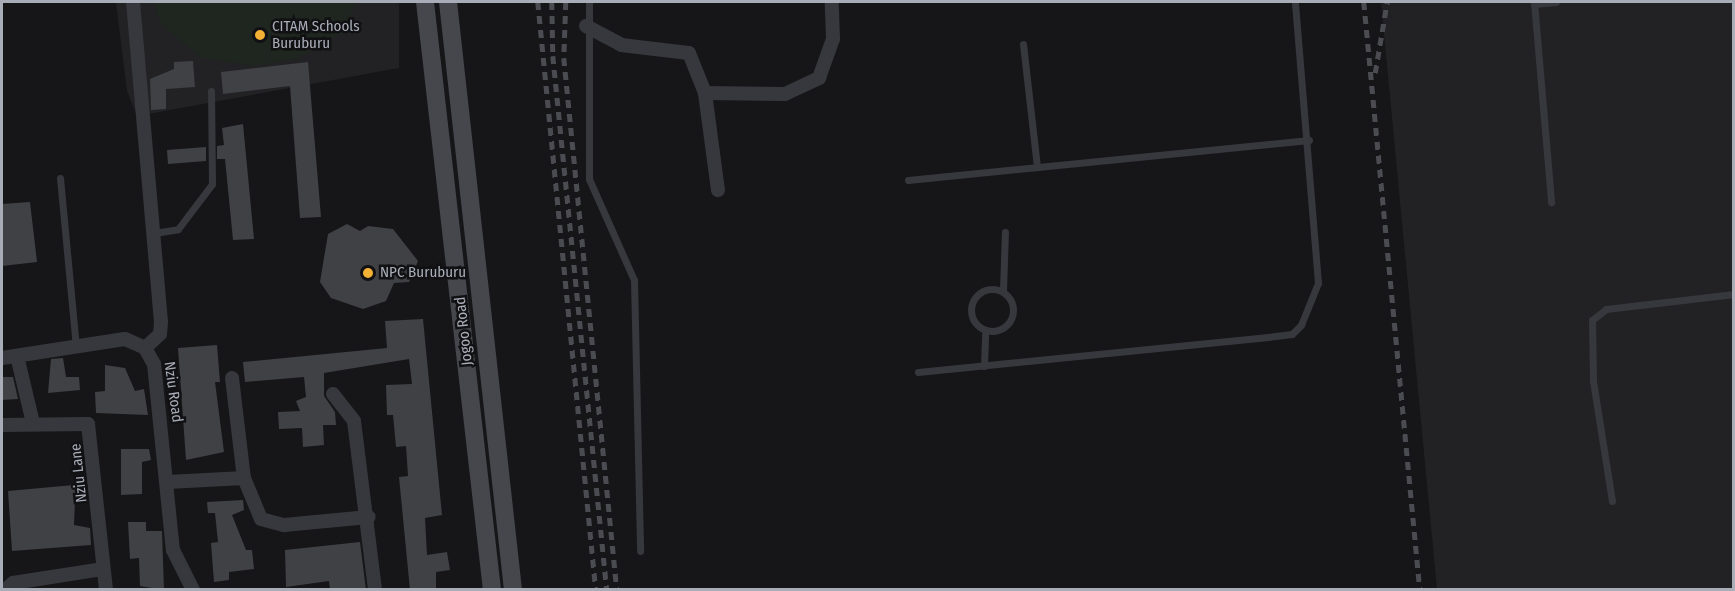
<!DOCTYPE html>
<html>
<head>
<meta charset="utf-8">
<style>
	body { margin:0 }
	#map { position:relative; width:1735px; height:591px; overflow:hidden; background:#161618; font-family:"Fira Sans Condensed",sans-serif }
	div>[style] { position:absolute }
	.built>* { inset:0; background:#222225 }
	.green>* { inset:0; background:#1e261f }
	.building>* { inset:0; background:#404145 }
	.lane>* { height:7px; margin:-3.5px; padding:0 3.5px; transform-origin:3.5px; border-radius:3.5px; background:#37383d }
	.lane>.ring { margin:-3.5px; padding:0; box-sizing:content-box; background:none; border:7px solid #37383d; border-radius:50% }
	.street>* { height:14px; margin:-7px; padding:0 7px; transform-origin:7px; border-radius:7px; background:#37383d }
	.secondary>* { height:18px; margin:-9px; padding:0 9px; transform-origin:9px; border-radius:9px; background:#45474d }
	.rail>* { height:4.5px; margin-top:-2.25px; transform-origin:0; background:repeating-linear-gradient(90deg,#4a4c52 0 8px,transparent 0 14px) }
	.dots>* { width:16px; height:16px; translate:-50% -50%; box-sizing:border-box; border:3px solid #111113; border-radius:50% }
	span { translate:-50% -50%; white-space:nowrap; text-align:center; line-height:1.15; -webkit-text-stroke:5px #111113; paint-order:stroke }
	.poi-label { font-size:15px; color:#a8adb8 }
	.left { translate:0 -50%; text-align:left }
	.street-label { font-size:15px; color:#a8adb8 }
	.frame { position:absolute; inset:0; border:3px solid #a8adb8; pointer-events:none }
</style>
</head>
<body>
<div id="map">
	<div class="built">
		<i style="clip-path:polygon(116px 2px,399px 2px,399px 68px,137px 116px,127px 91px)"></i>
		<i style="clip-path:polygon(1381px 2px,1733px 2px,1733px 589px,1437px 589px)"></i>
	</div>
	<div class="green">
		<i style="clip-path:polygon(154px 2px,355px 2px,345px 31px,298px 58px,255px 66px,201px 58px,161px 24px)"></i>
	</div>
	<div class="building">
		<i style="clip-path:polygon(193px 61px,195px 87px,166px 89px,166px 109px,151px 110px,150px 79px,174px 69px,174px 62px)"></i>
		<i style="clip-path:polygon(308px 62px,321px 217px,300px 218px,290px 86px,223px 94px,221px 72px)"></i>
		<i style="clip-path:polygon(243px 124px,254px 239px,233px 240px,225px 159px,217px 159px,217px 146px,224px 145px,222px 128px)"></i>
		<i style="clip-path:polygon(206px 147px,206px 161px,168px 164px,167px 150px)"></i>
		<i style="clip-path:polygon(30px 202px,37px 262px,2px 266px,2px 204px)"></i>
		<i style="clip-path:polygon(347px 224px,360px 231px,368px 226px,393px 229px,418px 261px,409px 282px,394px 283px,386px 301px,363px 309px,331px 298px,320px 282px,328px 234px)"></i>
		<i style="clip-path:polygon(423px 319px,442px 515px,425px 518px,427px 555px,447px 552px,450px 570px,436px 572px,436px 590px,410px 590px,399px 477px,408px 476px,406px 446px,396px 447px,393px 415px,387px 415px,386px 385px,412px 384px,409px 359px,324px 373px,324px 396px,335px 412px,336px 425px,323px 425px,324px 445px,303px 447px,302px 428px,279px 429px,278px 412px,300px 411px,296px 401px,306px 397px,304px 377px,245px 382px,243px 362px,387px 348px,385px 321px)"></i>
		<i style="clip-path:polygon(217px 345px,220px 382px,215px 382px,224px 452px,186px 460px,178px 348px)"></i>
		<i style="clip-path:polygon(63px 358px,66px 377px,79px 377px,80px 390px,48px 393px,51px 359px)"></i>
		<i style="clip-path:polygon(105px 365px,125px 368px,135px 391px,144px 389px,148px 415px,96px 413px,95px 392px,105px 391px)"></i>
		<i style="clip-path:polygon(2px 377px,13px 377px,18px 399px,2px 400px)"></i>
		<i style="clip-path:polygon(121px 449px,149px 449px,151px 460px,142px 462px,142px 494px,121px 495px)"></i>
		<i style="clip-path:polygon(85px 484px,87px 500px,75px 500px,74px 525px,90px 528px,91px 545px,12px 551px,8px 491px)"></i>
		<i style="clip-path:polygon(243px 500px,244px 510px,232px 515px,246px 550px,252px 550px,254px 569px,229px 572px,229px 580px,214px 582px,211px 543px,218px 542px,215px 513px,208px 513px,207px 502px)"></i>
		<i style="clip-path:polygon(128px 522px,146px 522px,146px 531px,162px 531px,164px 590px,140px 586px,139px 558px,130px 559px)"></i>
		<i style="clip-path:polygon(360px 542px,366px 590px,330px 590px,329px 581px,286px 587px,285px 550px)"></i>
	</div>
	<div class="lane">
		<i style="left:589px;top:2px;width:177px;rotate:90deg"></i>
		<i style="left:589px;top:179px;width:111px;rotate:66deg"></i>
		<i style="left:634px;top:280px;width:271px;rotate:88.7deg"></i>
		<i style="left:1534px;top:2px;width:201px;rotate:85.1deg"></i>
		<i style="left:1534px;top:4px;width:22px;rotate:-5deg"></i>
		<i style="left:1023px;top:44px;width:124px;rotate:83.5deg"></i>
		<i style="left:60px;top:178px;width:170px;rotate:84.6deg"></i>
		<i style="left:908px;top:180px;width:403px;rotate:-5.7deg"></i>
		<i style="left:154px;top:233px;width:24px;rotate:-9deg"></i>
		<i style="left:178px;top:229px;width:56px;rotate:-52.9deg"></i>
		<i style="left:212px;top:184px;width:93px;rotate:-90.6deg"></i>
		<i class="ring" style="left:971px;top:289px;width:35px;height:35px"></i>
		<i style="left:1003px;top:291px;width:59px;rotate:-88.1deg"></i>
		<i style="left:984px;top:366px;width:35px;rotate:-88deg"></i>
		<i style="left:918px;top:372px;width:352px;rotate:-5.7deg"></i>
		<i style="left:1268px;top:337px;width:24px;rotate:-7deg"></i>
		<i style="left:1292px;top:334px;width:13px;rotate:-45deg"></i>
		<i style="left:1301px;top:325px;width:45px;rotate:-68deg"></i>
		<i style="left:1318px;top:283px;width:282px;rotate:-94.7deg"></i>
		<i style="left:1612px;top:501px;width:121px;rotate:-99deg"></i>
		<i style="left:1593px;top:381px;width:61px;rotate:-90.9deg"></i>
		<i style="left:1592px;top:320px;width:18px;rotate:-38deg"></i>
		<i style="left:1606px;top:309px;width:129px;rotate:-6.7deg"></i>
	</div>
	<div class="street">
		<i style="left:133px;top:2px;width:320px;rotate:85deg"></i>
		<i style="left:161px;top:321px;width:13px;rotate:94deg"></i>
		<i style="left:160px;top:334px;width:21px;rotate:137deg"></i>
		<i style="left:586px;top:26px;width:40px;rotate:28deg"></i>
		<i style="left:621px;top:45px;width:68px;rotate:6.7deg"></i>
		<i style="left:689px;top:53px;width:43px;rotate:68.2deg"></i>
		<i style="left:705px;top:93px;width:98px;rotate:82.4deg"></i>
		<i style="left:705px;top:93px;width:80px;rotate:0.7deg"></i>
		<i style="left:785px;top:94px;width:38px;rotate:-25deg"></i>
		<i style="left:819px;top:78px;width:41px;rotate:-70.3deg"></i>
		<i style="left:833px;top:39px;width:37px;rotate:-92deg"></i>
		<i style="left:17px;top:356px;width:69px;rotate:76.6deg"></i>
		<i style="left:2px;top:358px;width:124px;rotate:-8.8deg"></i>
		<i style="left:125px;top:339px;width:22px;rotate:24deg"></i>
		<i style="left:145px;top:348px;width:18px;rotate:61deg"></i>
		<i style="left:154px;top:364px;width:187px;rotate:84.2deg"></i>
		<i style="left:173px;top:550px;width:45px;rotate:63.4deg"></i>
		<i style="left:232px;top:378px;width:101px;rotate:83.2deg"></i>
		<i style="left:244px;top:478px;width:44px;rotate:67.5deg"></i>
		<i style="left:261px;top:519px;width:24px;rotate:15deg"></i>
		<i style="left:284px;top:525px;width:85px;rotate:-5.4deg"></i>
		<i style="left:333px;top:394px;width:34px;rotate:52deg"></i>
		<i style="left:354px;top:421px;width:170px;rotate:82.9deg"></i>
		<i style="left:2px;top:425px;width:86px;rotate:-0.7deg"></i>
		<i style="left:88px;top:424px;width:167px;rotate:83.8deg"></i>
		<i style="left:168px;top:482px;width:76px;rotate:-3deg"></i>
		<i style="left:5px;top:590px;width:11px;rotate:-41deg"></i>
		<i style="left:13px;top:583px;width:90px;rotate:-8.9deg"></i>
	</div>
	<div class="secondary">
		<i style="left:425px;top:2px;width:592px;rotate:83.5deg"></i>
		<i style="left:448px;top:2px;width:592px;rotate:83.69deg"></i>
	</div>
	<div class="rail">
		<i style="left:538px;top:2px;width:591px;rotate:84.37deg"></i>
		<i style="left:552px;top:2px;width:54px;rotate:88.9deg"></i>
		<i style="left:553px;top:56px;width:537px;rotate:84.23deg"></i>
		<i style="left:566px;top:2px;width:56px;rotate:92deg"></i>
		<i style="left:564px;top:58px;width:535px;rotate:84.31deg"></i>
		<i style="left:1364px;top:2px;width:591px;rotate:84.56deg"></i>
		<i style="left:1375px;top:73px;width:72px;rotate:-80.4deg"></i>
	</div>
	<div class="dots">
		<i style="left:260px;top:35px;background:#f2b134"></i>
		<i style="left:368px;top:273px;background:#f2b134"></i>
	</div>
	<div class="poi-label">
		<span class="left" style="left:272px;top:35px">CITAM Schools<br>Buruburu</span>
		<span class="left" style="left:380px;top:273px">NPC Buruburu</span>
	</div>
	<div class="street-label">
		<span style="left:464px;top:331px;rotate:-96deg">Jogoo Road</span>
		<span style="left:173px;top:392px;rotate:82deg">Nziu Road</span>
		<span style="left:79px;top:473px;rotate:-96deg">Nziu Lane</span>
	</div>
	<div class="frame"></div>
</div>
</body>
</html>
